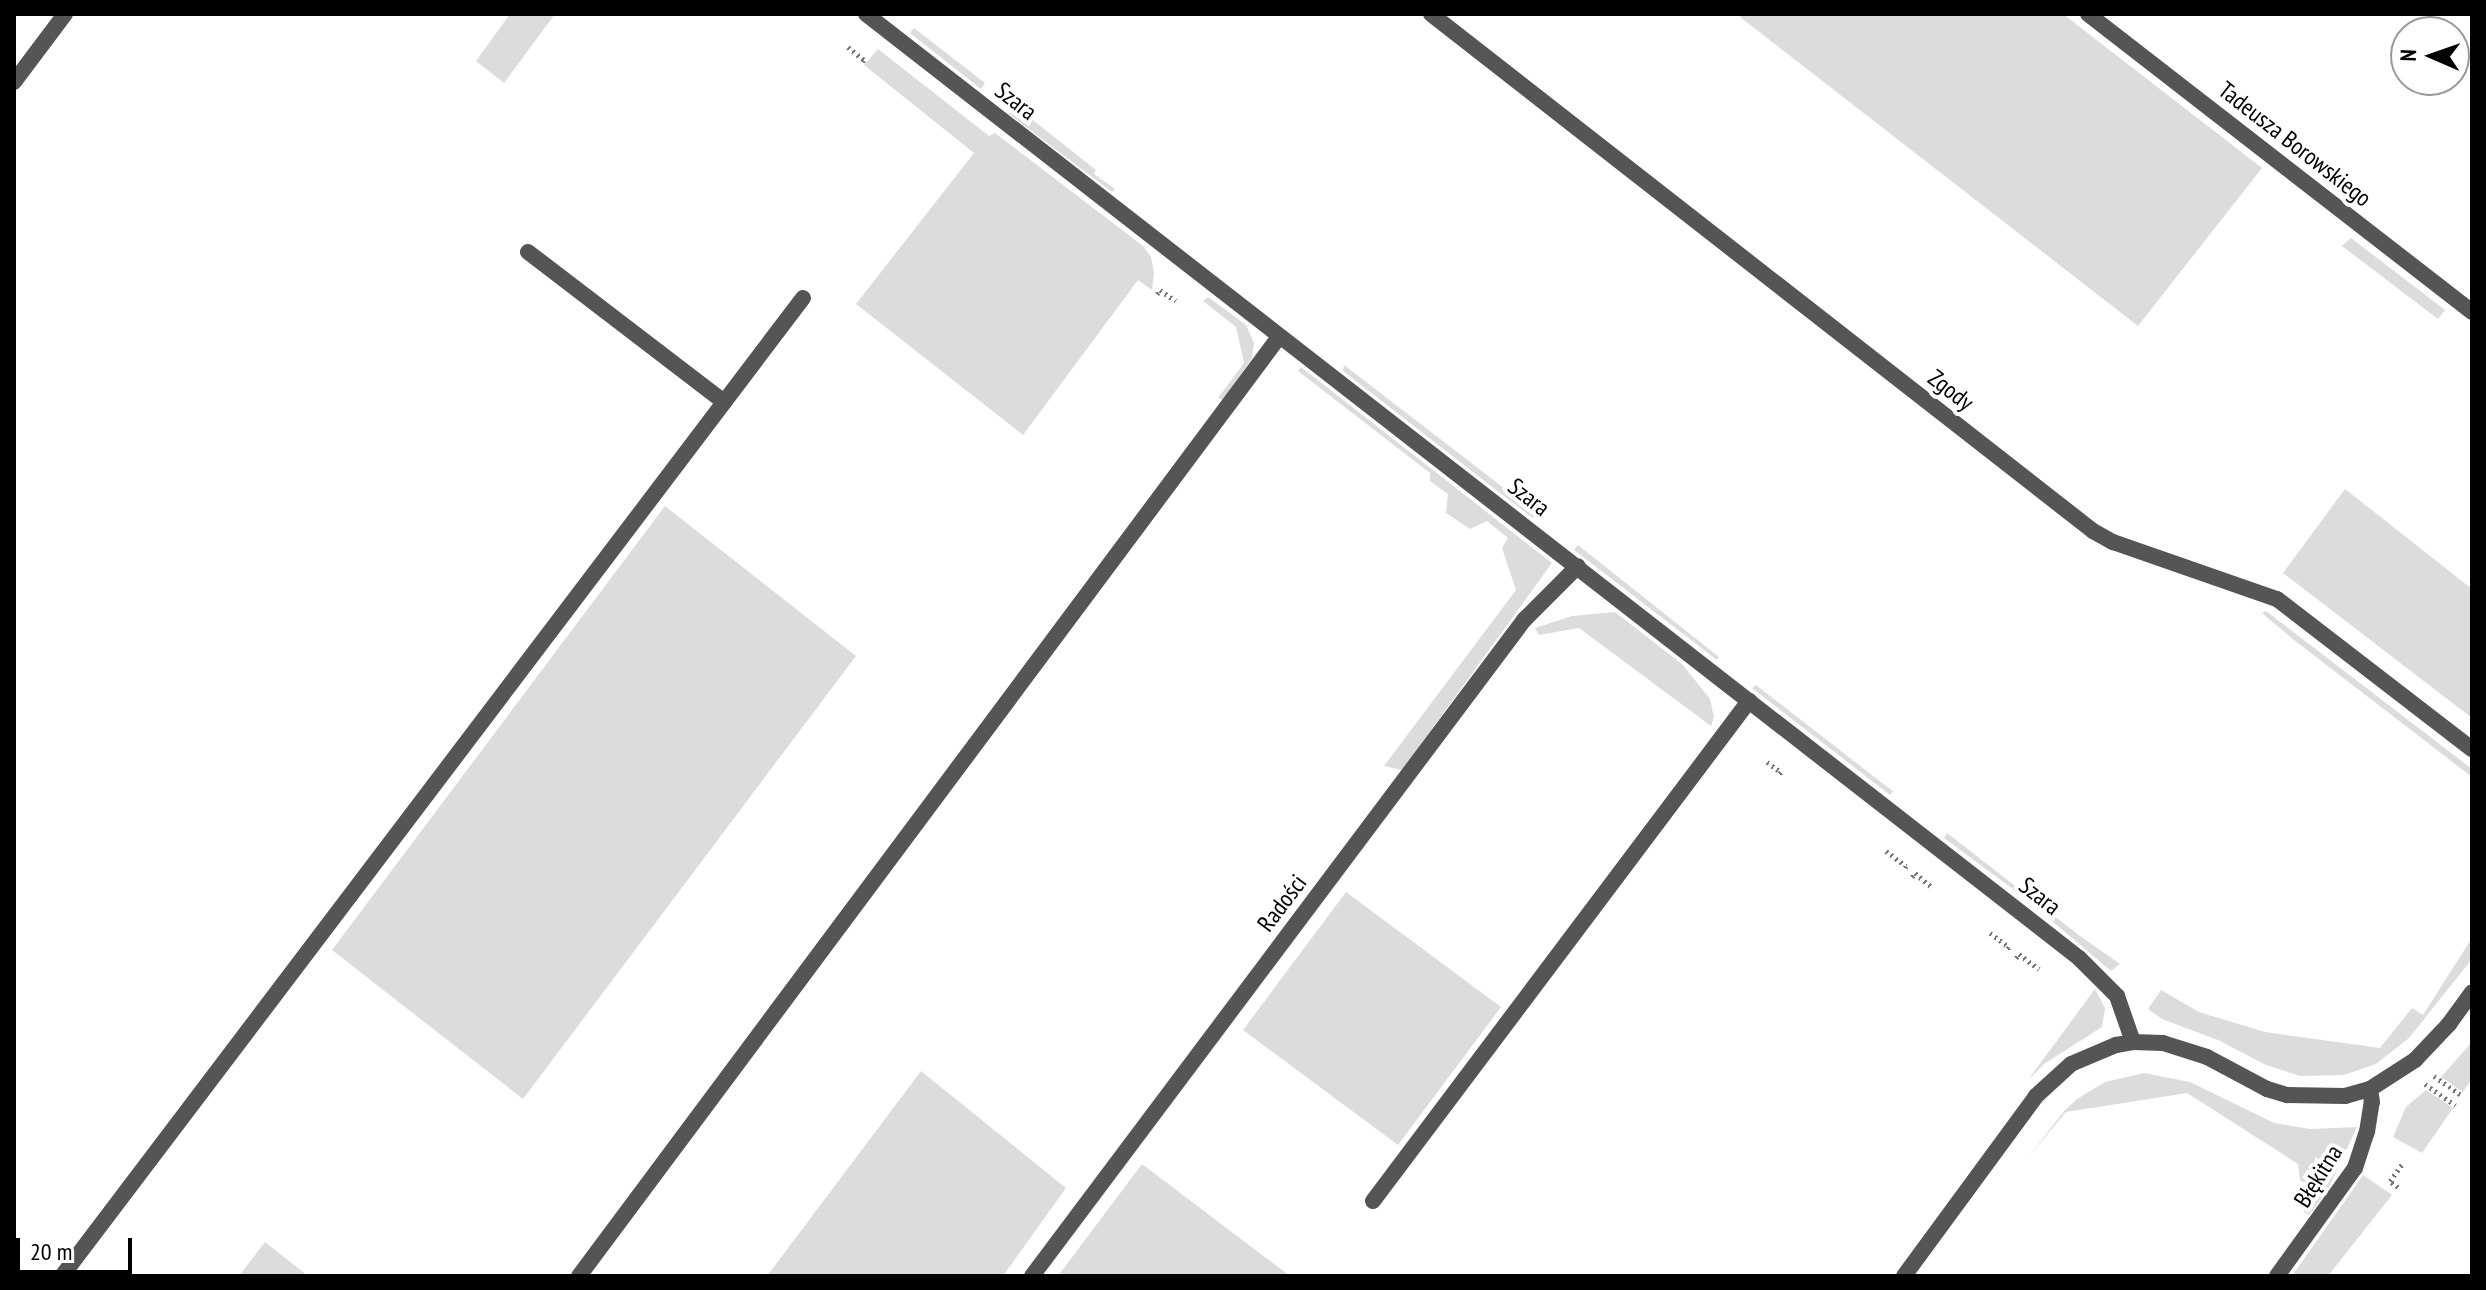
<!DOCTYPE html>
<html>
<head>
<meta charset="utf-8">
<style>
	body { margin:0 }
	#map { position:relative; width:2486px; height:1290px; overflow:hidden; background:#fff; font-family:"PT Sans Narrow",sans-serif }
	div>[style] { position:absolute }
	.green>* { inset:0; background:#dcdcdc }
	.path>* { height:5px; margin-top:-2.5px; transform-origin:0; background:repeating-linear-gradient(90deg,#777 0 2px,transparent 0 6px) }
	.lane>* { height:16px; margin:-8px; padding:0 8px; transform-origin:8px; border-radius:8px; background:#555 }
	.street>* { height:16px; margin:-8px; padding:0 8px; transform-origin:8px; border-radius:8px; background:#555 }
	span { translate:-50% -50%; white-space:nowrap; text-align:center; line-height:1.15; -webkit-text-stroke:8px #fff; paint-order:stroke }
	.street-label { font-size:24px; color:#000 }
	.frame { position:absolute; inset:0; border:16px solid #000; pointer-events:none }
	.north { position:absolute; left:2390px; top:16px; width:80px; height:80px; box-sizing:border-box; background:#fff; border:2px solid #999; border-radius:50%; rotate:272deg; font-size:22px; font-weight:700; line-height:32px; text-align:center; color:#000 }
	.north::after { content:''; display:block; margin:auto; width:28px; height:36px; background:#000; clip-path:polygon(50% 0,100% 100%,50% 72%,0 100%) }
	.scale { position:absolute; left:16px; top:1238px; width:116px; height:36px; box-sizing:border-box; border:4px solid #000; border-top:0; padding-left:10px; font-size:24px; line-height:28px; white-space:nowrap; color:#000; -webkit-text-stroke:6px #fff; paint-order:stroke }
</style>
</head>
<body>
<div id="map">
	<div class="green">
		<i style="clip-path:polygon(510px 14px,555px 14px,504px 83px,476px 61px)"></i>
		<i style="clip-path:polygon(1743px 14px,2063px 14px,2262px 168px,2138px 326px,1740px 17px)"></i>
		<i style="clip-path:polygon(914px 28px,985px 83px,981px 89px,910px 33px)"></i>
		<i style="clip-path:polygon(878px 49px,989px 136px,995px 133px,1143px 246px,1151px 257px,1154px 273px,1152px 290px,1138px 280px,1023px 435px,856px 304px,974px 153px,864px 65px)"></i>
		<i style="clip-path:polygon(1015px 106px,1096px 170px,1094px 174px,1115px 189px,1112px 192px,1009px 114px)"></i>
		<i style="clip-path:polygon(2351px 238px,2445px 310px,2438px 319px,2342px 246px)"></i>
		<i style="clip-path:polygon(1208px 297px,1246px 325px,1254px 343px,1252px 358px,1223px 400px,1218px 398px,1244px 363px,1236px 327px,1203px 301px)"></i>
		<i style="clip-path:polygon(1344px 365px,1500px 485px,1536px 514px,1533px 518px,1487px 483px,1343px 371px)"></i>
		<i style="clip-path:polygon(1301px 367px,1552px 563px,1402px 770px,1384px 766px,1516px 590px,1502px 548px,1508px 538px,1487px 521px,1470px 529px,1446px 513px,1448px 494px,1430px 481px,1430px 473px,1298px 371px)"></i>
		<i style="clip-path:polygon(2345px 489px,2472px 589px,2472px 718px,2283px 573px)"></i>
		<i style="clip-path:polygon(665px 506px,856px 656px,523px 1099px,332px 950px)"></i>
		<i style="clip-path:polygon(1578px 545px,1719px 657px,1717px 660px,1574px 550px)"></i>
		<i style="clip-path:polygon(2266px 611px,2472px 769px,2472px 777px,2294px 640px,2262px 613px)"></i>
		<i style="clip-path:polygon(1615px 612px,1682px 664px,1710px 699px,1714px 717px,1711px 726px,1579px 628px,1539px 635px,1535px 628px,1572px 616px)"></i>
		<i style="clip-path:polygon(1756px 685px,1886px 786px,1893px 791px,1890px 795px,1752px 688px)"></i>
		<i style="clip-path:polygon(1947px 833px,2080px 936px,2120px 964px,2111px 971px,2025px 898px,1944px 838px)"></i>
		<i style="clip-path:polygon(1346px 892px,1501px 1007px,1398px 1145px,1243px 1030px)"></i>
		<i style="clip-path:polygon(2472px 938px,2472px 959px,2409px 1038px,2376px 1064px,2344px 1075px,2300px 1076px,2266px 1065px,2218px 1040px,2162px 1019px,2148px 1009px,2161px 990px,2199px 1012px,2265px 1032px,2380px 1048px,2412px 1008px,2423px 1015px)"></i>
		<i style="clip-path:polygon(2095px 989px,2105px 1008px,2102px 1027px,2044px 1064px,2028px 1080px)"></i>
		<i style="clip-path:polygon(2472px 1042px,2472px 1079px,2463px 1092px,2441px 1077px)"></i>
		<i style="clip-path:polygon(921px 1071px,1066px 1188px,1003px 1276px,767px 1276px)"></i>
		<i style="clip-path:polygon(2144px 1073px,2190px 1082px,2274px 1123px,2310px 1129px,2357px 1127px,2328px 1189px,2309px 1215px,2304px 1212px,2298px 1164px,2187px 1093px,2066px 1112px,2029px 1156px,2065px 1110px,2077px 1099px,2105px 1082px)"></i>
		<i style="clip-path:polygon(2426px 1090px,2453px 1108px,2422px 1153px,2393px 1137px,2406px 1107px)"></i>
		<i style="clip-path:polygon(1142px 1164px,1290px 1276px,1058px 1276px)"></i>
		<i style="clip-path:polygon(2363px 1175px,2392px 1195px,2328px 1276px,2292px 1276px)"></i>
		<i style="clip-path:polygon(265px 1242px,308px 1276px,239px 1276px)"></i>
	</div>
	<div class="path">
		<i style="left:848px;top:47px;width:21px;rotate:39deg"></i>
		<i style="left:864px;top:60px;width:4px;rotate:124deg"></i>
		<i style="left:1157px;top:294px;width:5px;rotate:-53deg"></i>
		<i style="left:1160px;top:290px;width:19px;rotate:35deg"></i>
		<i style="left:1767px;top:762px;width:17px;rotate:36deg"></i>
		<i style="left:1781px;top:772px;width:5px;rotate:127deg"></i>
		<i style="left:1886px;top:851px;width:25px;rotate:37deg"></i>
		<i style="left:1906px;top:866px;width:4px;rotate:117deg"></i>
		<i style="left:1912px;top:877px;width:5px;rotate:-53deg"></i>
		<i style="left:1915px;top:873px;width:23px;rotate:40deg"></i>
		<i style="left:1990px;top:933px;width:24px;rotate:36deg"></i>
		<i style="left:2009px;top:947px;width:5px;rotate:127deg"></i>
		<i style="left:2016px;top:958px;width:5px;rotate:-53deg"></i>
		<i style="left:2019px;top:954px;width:25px;rotate:37deg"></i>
		<i style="left:2434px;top:1076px;width:33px;rotate:35deg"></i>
		<i style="left:2425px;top:1084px;width:37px;rotate:35deg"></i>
		<i style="left:2398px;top:1187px;width:10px;rotate:-143deg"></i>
		<i style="left:2390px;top:1181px;width:22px;rotate:-54deg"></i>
	</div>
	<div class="lane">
		<i style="left:14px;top:82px;width:85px;rotate:-53.1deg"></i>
		<i style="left:528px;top:252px;width:247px;rotate:37.4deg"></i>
		<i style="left:1373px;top:1201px;width:626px;rotate:-53.06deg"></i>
		<i style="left:62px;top:1276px;width:1227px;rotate:-52.85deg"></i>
		<i style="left:579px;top:1276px;width:1171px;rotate:-53.3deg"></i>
	</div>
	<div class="street">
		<i style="left:866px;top:14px;width:1537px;rotate:37.89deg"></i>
		<i style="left:2079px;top:958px;width:54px;rotate:45deg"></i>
		<i style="left:2117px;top:996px;width:49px;rotate:70.8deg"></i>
		<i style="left:1431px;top:14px;width:840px;rotate:37.99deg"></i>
		<i style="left:2093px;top:531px;width:23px;rotate:29deg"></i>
		<i style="left:2113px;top:542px;width:174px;rotate:19.2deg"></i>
		<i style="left:2277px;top:599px;width:246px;rotate:37.6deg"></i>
		<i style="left:2088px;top:14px;width:486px;rotate:37.8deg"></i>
		<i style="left:1032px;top:1276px;width:820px;rotate:-53.13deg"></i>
		<i style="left:1524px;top:620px;width:76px;rotate:-45deg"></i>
		<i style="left:1904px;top:1276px;width:223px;rotate:-53.7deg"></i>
		<i style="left:2036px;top:1096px;width:47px;rotate:-42.4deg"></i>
		<i style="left:2071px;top:1064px;width:49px;rotate:-22.9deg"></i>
		<i style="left:2116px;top:1045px;width:17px;rotate:-10deg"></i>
		<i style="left:2133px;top:1042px;width:30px;rotate:2deg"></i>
		<i style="left:2163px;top:1043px;width:46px;rotate:17.7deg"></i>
		<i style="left:2207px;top:1057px;width:68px;rotate:28.1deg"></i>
		<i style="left:2267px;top:1089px;width:21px;rotate:17deg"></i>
		<i style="left:2287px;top:1095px;width:58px;rotate:1deg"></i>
		<i style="left:2345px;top:1096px;width:26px;rotate:-16deg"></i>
		<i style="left:2370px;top:1089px;width:54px;rotate:-32.8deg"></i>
		<i style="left:2415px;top:1060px;width:50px;rotate:-46.6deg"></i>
		<i style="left:2449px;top:1024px;width:39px;rotate:-54deg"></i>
		<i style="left:2277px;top:1276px;width:133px;rotate:-54.2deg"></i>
		<i style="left:2355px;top:1168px;width:38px;rotate:-72deg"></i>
		<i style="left:2367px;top:1132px;width:30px;rotate:-81deg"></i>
		<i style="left:2372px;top:1102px;width:13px;rotate:-99deg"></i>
	</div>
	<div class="street-label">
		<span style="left:1016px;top:101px;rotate:38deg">Szara</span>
		<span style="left:2295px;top:144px;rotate:38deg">Tadeusza Borowskiego</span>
		<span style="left:1951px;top:390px;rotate:38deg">Zgody</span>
		<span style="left:1529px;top:497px;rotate:38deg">Szara</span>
		<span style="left:2040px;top:896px;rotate:38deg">Szara</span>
		<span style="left:1282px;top:903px;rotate:-53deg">Radości</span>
		<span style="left:2318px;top:1176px;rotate:-58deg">Błękitna</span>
	</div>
	<div class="frame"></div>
	<div class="north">N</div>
	<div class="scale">20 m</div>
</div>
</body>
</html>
